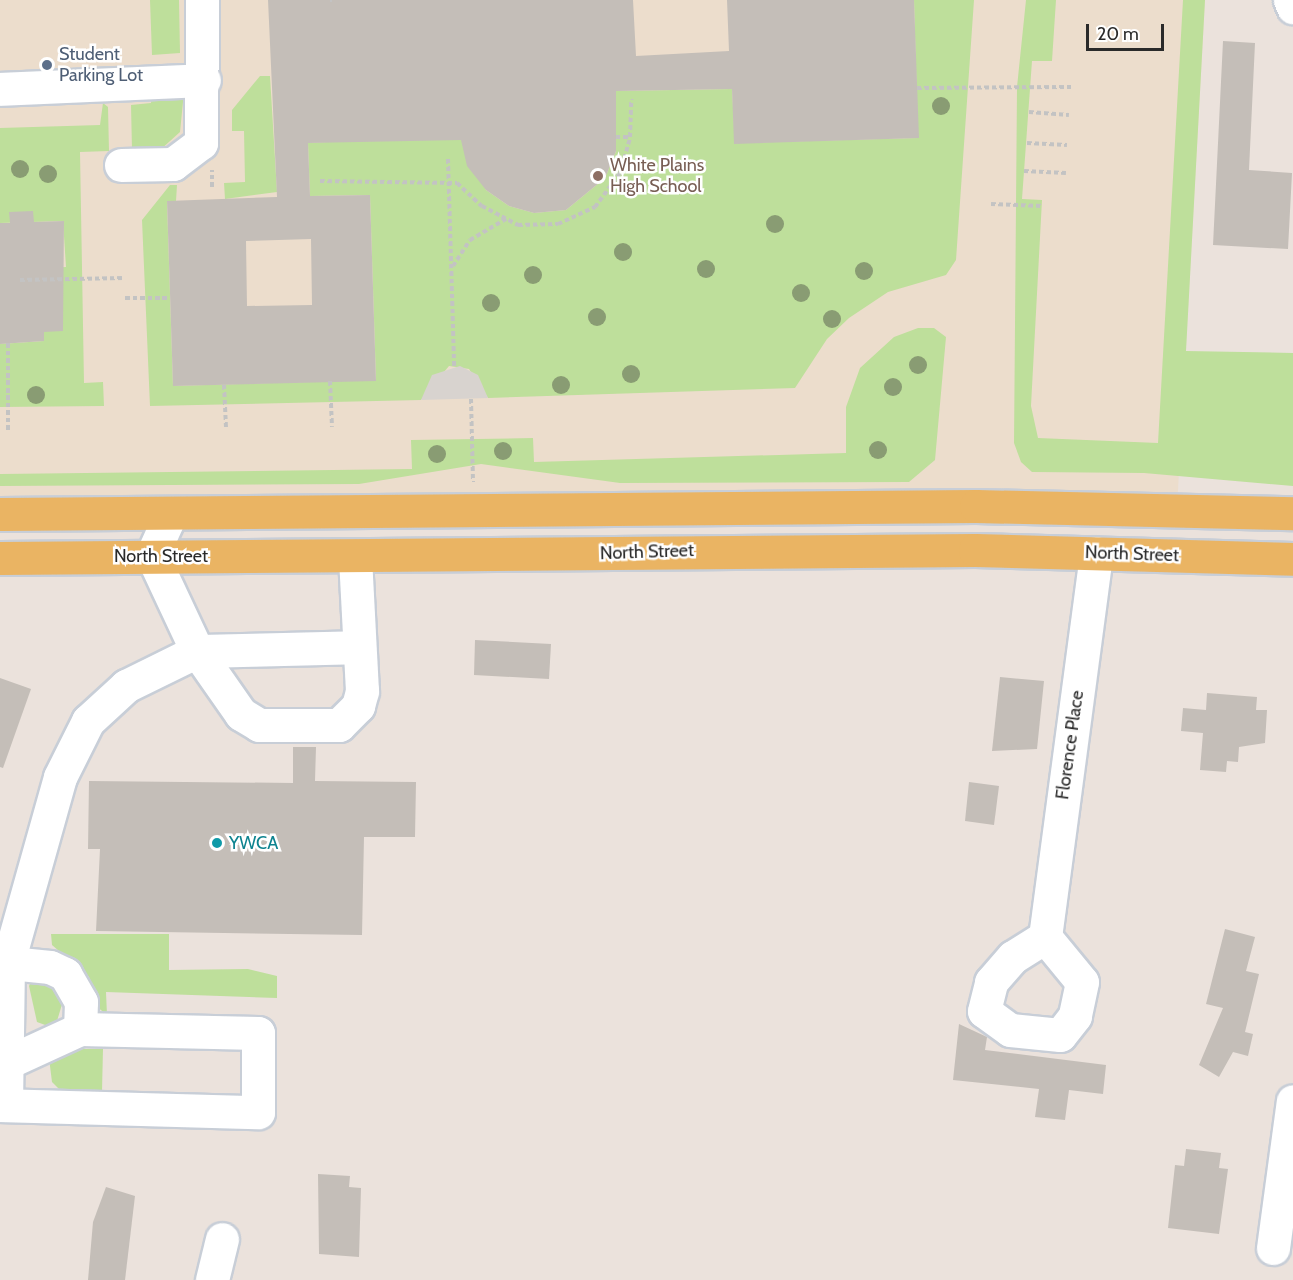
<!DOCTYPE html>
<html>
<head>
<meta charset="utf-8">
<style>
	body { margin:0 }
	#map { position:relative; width:1293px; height:1280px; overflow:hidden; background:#ebe2dc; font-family:Cabin,sans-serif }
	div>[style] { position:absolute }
	.education>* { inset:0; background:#ecddcc }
	.green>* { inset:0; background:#bedf9b }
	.plaza>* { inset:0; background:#d8d3cf }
	.building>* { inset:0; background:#c4beb8 }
	.path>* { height:4px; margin-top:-2px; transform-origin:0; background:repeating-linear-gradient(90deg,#c3c3c3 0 4.5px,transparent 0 7.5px) }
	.roads { filter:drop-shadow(2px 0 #c8ced7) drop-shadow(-2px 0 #c8ced7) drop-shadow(0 2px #c8ced7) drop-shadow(0 -2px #c8ced7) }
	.minor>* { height:33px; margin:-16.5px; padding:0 16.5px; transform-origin:16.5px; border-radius:16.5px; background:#fff }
	.major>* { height:33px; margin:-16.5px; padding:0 16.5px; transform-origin:16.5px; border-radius:16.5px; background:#eab463 }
	.trees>* { width:18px; height:18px; margin:-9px; border-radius:50%; background:#899c73 }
	.dots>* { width:16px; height:16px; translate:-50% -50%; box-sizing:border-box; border:3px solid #fff; border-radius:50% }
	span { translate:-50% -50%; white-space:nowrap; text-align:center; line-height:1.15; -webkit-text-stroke:5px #fff; paint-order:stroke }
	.service-label { font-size:18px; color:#4e5e75 }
	.left { translate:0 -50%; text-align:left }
	.education-label { font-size:18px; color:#785e54 }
	.street-label { font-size:18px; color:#2a2a2a }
	.culture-label { font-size:18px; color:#0d838f }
	.scale { position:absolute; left:1086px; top:24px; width:78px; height:27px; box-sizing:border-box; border:3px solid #2a2a2a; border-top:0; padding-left:8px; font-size:18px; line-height:21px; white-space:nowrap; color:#2a2a2a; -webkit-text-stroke:4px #fff; paint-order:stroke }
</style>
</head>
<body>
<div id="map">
	<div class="education">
		<i style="clip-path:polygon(0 0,1205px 0,1177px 508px,0 514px)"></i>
	</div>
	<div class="green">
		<i style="clip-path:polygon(150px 0,179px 0,180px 53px,152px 55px)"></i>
		<i style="clip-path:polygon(914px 0,974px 0,956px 260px,946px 275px,888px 292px,849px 318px,827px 339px,795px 388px,488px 398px,469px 369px,449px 366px,421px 400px,150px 406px,142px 220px,170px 185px,177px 185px,176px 201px,167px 202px,173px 386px,376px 380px,370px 195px,310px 196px,308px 143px,460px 135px,486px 190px,509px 206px,534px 213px,566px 210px,605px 178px,616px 151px,616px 91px,732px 89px,735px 143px,918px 138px)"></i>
		<i style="clip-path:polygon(1026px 0,1056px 0,1052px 61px,1032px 61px,1022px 199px,1042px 200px,1031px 406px,1038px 438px,1158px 443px,1183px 0,1205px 0,1186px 351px,1293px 353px,1293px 486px,1144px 473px,1032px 472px,1021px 462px,1014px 443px,1017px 87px)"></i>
		<i style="clip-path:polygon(260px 76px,270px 76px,277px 192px,225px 199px,224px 183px,245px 182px,244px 131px,232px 131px,232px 110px)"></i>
		<i style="clip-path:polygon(152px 91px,184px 92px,180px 132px,159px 151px,132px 150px,131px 105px,151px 103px)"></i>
		<i style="clip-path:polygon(103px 103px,108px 107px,109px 151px,80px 152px,84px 383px,103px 382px,104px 406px,0 407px,0 344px,44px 341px,20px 269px,66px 267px,63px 221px,0 223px,0 128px,100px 125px)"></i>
		<i style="clip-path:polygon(918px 328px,934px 328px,946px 337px,935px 460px,909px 482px,620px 483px,481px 464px,359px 484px,0 486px,0 474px,412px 469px,411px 440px,533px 438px,534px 462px,846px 453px,846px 407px,860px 368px,894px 337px)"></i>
		<i style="clip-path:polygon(51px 934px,169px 934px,169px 970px,248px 969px,277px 976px,277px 998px,106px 992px,107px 1015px,96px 1006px,89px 977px,52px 945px)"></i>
		<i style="clip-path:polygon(34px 975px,58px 988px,63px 1001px,57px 1021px,48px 1026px,37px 1022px,29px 986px)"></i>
		<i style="clip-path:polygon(78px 1049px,103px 1049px,102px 1091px,60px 1090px,52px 1082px,49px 1058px)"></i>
	</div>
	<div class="plaza">
		<i style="clip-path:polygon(460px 366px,478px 375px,488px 398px,421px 400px,432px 375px)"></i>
	</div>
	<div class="building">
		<i style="clip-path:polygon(evenodd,268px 0,633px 0,636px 56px,729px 51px,727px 0,914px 0,919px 138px,734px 144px,732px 89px,616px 91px,616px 151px,605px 178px,566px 210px,534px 213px,509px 206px,486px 190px,467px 166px,461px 140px,308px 143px,310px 196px,370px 195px,376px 381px,173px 386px,167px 201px,277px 197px,268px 0,311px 239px,312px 305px,247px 306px,246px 241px,311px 239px)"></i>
		<i style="clip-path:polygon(1223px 41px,1255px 43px,1249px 170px,1292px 173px,1288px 249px,1213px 245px)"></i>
		<i style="clip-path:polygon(33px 211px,34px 222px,64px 221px,63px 331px,44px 332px,44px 341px,0 344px,0 223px,10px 223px,9px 212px)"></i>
		<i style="clip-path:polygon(475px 640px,551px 644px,549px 679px,474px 675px)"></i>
		<i style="clip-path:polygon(1000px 677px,1044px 681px,1037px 749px,992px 751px)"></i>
		<i style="clip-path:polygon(0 678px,31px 689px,3px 768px,0 767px)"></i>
		<i style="clip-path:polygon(1207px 693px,1257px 697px,1256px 710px,1267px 710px,1265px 743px,1239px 747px,1238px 762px,1227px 761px,1226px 772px,1200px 770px,1203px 733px,1181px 731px,1183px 708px,1206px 710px)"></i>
		<i style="clip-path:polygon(293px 747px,316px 747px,315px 781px,416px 782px,415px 837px,364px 837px,362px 935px,96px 931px,100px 849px,88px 849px,89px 781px,293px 783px)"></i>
		<i style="clip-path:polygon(969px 782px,999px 786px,994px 825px,965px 821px)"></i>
		<i style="clip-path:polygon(1225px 929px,1255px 937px,1246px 971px,1259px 974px,1245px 1032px,1253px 1034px,1248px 1056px,1233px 1052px,1219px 1077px,1199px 1065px,1223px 1008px,1206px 1004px)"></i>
		<i style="clip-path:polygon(959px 1024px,987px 1037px,985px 1050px,1106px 1065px,1103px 1094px,1069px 1090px,1065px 1120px,1035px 1117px,1039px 1089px,953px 1080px)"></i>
		<i style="clip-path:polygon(1186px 1149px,1221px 1153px,1219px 1168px,1228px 1169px,1219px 1234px,1168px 1228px,1175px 1165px,1184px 1166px)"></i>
		<i style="clip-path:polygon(318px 1174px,350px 1176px,349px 1187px,361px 1188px,359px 1257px,319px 1254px)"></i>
		<i style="clip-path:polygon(106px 1187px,135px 1196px,125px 1280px,88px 1280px,93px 1222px)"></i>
	</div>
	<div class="path">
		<i style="left:330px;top:0;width:2px"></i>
		<i style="left:917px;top:88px;width:154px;rotate:-0.4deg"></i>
		<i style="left:1029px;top:112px;width:40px;rotate:4.3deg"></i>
		<i style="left:616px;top:137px;width:14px"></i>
		<i style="left:1027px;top:143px;width:40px;rotate:2.9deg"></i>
		<i style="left:448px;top:159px;width:207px;rotate:88.3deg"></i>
		<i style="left:1024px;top:171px;width:42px;rotate:2.7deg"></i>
		<i style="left:320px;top:181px;width:137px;rotate:0.8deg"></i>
		<i style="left:457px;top:183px;width:34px;rotate:43deg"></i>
		<i style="left:482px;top:206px;width:41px;rotate:27.8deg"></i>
		<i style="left:518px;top:225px;width:40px;rotate:-1.4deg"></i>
		<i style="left:558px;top:224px;width:41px;rotate:-24.7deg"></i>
		<i style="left:595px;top:207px;width:42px;rotate:-53.7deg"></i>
		<i style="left:620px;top:173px;width:37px;rotate:-74deg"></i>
		<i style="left:630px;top:137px;width:38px;rotate:-88deg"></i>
		<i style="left:212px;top:187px;width:17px;rotate:-90deg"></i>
		<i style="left:991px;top:204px;width:51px;rotate:2.2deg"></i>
		<i style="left:453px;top:266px;width:31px;rotate:-57deg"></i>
		<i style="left:470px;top:240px;width:42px;rotate:-30.3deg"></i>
		<i style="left:20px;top:280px;width:104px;rotate:-1.1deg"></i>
		<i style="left:125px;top:298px;width:45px"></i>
		<i style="left:8px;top:343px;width:88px;rotate:90deg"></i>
		<i style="left:330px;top:381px;width:46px;rotate:87.5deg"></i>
		<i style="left:224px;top:385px;width:43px;rotate:87.3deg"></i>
		<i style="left:471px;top:399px;width:83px;rotate:88.6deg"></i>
	</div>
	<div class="roads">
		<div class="minor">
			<i style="left:1290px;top:0;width:8px;rotate:67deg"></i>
			<i style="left:0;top:89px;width:204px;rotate:-2.5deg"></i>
			<i style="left:121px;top:165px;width:52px;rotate:-1.1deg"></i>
			<i style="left:173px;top:164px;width:35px;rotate:-37deg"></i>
			<i style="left:201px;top:143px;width:143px;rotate:-89.6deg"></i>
			<i style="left:171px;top:513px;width:46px;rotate:114.3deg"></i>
			<i style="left:152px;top:555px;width:106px;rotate:64.9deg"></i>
			<i style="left:197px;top:651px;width:77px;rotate:55.1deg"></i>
			<i style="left:241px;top:714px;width:21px;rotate:31deg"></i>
			<i style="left:259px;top:725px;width:80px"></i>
			<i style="left:339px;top:725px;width:27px;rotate:-45deg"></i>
			<i style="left:358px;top:706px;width:16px;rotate:-75deg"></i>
			<i style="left:362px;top:691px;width:135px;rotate:-93deg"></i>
			<i style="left:1045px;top:937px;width:58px;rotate:50.6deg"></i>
			<i style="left:1082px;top:982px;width:35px;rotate:102deg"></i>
			<i style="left:1075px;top:1016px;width:24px;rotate:128deg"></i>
			<i style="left:1060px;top:1035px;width:50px;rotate:-174.3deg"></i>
			<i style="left:1010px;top:1030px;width:32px;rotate:-144deg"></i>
			<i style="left:984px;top:1011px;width:30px;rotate:-76deg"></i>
			<i style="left:991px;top:982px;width:33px;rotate:-49deg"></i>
			<i style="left:1013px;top:957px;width:38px;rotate:-32deg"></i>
			<i style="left:1045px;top:937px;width:387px;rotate:-82.4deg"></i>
			<i style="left:0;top:962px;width:50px;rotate:5.7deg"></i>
			<i style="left:50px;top:967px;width:17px;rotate:25deg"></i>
			<i style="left:65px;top:974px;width:32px;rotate:60deg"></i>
			<i style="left:81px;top:1002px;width:27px;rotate:92deg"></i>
			<i style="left:0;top:1105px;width:258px;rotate:1.6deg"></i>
			<i style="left:258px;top:1112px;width:79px;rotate:-90deg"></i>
			<i style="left:258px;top:1033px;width:178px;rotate:-178.7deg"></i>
			<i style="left:80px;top:1029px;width:79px;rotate:155.4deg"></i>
			<i style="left:6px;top:1105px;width:143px;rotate:-89.2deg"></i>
			<i style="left:8px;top:962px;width:192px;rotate:-74.3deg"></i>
			<i style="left:60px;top:777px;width:63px;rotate:-63.4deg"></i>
			<i style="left:88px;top:721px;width:52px;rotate:-42.6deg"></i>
			<i style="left:126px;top:686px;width:79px;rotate:-26.2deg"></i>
			<i style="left:197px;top:651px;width:162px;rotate:-1.4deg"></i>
			<i style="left:1273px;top:1248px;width:148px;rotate:-82.3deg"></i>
			<i style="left:212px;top:1280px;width:42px;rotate:-76.3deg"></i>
		</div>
		<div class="major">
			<i style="left:0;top:514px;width:976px;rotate:-0.47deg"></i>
			<i style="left:976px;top:506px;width:317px;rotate:1.3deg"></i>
			<i style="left:0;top:558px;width:975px;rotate:-0.47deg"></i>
			<i style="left:975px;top:550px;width:318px;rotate:1.6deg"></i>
		</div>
	</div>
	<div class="trees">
		<i style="left:941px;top:106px"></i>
		<i style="left:20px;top:169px"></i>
		<i style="left:48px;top:174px"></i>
		<i style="left:775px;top:224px"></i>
		<i style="left:623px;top:252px"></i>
		<i style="left:706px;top:269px"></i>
		<i style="left:864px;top:271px"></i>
		<i style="left:533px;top:275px"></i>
		<i style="left:801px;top:293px"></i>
		<i style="left:491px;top:303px"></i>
		<i style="left:597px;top:317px"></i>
		<i style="left:832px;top:319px"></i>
		<i style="left:918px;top:365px"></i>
		<i style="left:631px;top:374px"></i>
		<i style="left:561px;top:385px"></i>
		<i style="left:893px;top:387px"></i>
		<i style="left:36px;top:395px"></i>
		<i style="left:878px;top:450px"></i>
		<i style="left:503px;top:451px"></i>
		<i style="left:437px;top:454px"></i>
	</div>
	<div class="dots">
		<i style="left:47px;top:65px;background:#5c6f8a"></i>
		<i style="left:598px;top:176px;background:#8d6e63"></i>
		<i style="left:217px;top:843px;background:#0f9aa8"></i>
	</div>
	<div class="service-label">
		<span class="left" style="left:59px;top:65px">Student<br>Parking Lot</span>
	</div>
	<div class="education-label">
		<span class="left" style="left:610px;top:176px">White Plains<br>High School</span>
	</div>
	<div class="street-label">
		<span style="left:647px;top:552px;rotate:-2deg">North Street</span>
		<span style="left:1132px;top:554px;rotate:2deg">North Street</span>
		<span style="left:161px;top:556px">North Street</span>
		<span style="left:1070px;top:745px;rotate:-82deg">Florence Place</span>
	</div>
	<div class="culture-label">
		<span class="left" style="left:229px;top:843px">YWCA</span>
	</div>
	<div class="scale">20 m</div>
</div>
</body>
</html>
